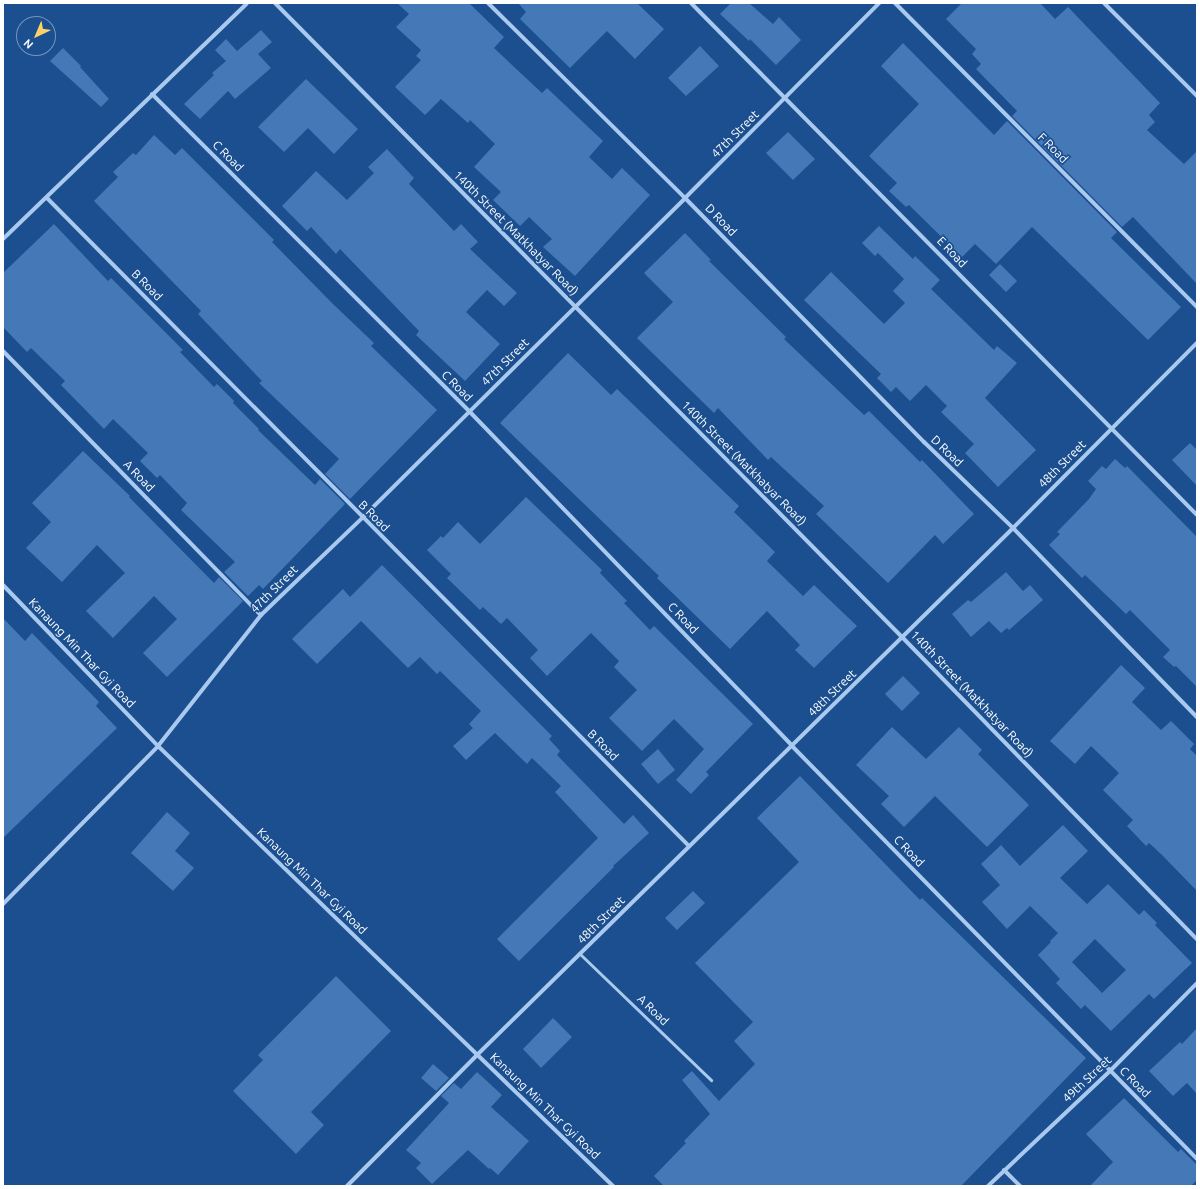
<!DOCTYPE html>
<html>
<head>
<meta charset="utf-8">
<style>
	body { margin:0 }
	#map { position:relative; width:1200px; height:1189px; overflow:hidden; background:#1b4f8f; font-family:Ubuntu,sans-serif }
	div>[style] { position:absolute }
	.building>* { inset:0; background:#4478b7 }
	.lane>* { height:3px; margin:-1.5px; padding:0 1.5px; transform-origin:1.5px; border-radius:1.5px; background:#a9c9ee }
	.street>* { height:4px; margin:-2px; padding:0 2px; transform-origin:2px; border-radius:2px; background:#a9c9ee }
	span { translate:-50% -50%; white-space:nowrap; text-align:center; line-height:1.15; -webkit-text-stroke:3.5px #1b4f8f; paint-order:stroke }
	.street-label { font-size:12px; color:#fff }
	.frame { position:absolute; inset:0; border:4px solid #fff; pointer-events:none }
	.north { position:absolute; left:16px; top:16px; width:40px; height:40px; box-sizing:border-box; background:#1b4f8f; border:1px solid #7695bc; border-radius:50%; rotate:224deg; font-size:11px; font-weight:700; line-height:16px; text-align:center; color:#fff }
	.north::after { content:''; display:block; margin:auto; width:14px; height:18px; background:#ffd166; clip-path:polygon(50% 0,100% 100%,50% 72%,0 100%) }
</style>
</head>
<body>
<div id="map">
	<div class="building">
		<i style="clip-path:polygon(397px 3px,469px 3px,504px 37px,494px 48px,542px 93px,547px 88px,603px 141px,589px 157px,612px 179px,622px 168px,650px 195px,575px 276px,543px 247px,552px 239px,529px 217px,520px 226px,493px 200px,501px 192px,474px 167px,495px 144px,470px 120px,468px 123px,441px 99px,425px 115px,395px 87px,421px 60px,416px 56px,421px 50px,396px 27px,409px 14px)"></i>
		<i style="clip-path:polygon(518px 3px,637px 3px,664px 29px,635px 59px,607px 31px,570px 68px,520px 19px,526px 12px)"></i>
		<i style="clip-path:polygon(731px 3px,749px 3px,773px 24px,779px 17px,801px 40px,776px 65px,750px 39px,749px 41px,720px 14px)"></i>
		<i style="clip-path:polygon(962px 3px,1040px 3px,1055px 19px,1068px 7px,1160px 103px,1149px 115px,1155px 122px,1147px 130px,1184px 164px,1197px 151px,1197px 284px,1133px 217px,1122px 227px,1012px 116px,1017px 111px,976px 69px,981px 64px,972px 54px,976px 49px,946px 19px)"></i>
		<i style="clip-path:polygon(261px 30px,272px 42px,258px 54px,271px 68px,235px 99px,228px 91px,200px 119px,184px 104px,214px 75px,212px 73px,226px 61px,215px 50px,226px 39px,237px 51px)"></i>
		<i style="clip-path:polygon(903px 43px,994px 135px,1007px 121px,1117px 232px,1111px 238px,1181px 307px,1148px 340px,1032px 227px,996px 264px,975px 244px,962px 257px,909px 205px,906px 207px,889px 191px,897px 183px,869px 156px,919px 104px,881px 66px)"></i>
		<i style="clip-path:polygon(700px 46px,719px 66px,686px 96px,668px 78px)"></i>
		<i style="clip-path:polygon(63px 48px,81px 66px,80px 67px,109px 99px,101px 107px,50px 61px)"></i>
		<i style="clip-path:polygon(306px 79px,358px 129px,334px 154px,308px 128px,284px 152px,258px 127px)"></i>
		<i style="clip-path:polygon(788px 132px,815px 159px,793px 180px,766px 153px)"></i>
		<i style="clip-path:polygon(154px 135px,175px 155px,182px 148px,274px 240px,272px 242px,333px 304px,374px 343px,371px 346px,437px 410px,350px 499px,325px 474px,339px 459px,259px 383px,262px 381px,198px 314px,201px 311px,94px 201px,118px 177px,113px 172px,133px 153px,136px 155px)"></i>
		<i style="clip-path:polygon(387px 149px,414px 178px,409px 184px,454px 231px,461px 224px,478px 242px,470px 249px,517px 293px,504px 306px,487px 290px,466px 312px,500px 344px,465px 381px,416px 335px,419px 331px,340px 249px,336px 254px,311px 227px,307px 231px,282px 206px,316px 171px,347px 200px,374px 173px,368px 167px)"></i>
		<i style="clip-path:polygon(54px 224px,108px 281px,111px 278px,183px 350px,180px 352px,214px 387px,217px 384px,234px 401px,233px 403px,259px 429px,258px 430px,315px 485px,320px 479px,345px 504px,263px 589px,259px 585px,248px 596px,224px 572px,235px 562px,181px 510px,187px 503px,160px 475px,157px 478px,140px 461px,148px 453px,113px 419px,104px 429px,61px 385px,65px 381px,31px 348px,27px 352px,3px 327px,3px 273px)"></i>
		<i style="clip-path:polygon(879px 226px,913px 259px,915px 256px,940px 280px,931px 289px,994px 350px,997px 346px,1017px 363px,985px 398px,1036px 450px,998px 487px,965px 453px,974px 444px,941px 412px,947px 406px,926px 385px,910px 401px,896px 387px,891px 392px,877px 378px,881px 374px,804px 300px,831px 272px,884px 324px,905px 303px,893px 291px,904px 279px,878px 253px,875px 256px,862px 243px)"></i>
		<i style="clip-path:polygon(685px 233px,711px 260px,709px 261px,786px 337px,784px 339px,864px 415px,869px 411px,920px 462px,922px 460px,974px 514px,943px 544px,935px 535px,888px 583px,816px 514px,824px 506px,771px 457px,768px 460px,718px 408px,714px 413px,637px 338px,673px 302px,644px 273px)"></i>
		<i style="clip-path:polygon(1000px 264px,1017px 281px,1006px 292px,989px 275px)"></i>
		<i style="clip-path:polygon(568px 353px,611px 395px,617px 389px,739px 506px,734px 512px,775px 552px,767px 561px,803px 596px,814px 585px,857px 626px,814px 668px,795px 650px,800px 645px,767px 611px,730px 649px,657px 578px,659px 576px,500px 423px)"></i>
		<i style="clip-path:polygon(1190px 443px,1197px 450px,1197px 486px,1172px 460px)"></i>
		<i style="clip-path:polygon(83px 451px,130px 496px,129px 497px,214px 583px,219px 577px,243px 601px,167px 677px,143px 653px,177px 619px,154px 596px,113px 638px,86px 611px,125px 573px,97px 545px,62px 582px,26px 548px,51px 522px,32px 503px)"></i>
		<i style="clip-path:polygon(1115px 459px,1125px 468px,1127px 466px,1197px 537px,1197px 687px,1176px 666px,1174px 667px,1163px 657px,1170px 650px,1130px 610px,1126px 614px,1085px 575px,1082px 578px,1049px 545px,1060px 534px,1057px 532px,1089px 499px,1096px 489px,1088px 481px,1102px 466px,1106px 469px)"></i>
		<i style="clip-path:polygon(526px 497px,602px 570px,600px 573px,627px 601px,624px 603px,650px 630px,654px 626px,753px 724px,706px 772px,709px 775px,691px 794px,676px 780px,704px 749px,674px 719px,642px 751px,609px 718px,637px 690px,614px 667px,619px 661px,591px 633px,547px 676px,530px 658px,538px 650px,507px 618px,501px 624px,483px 607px,480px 610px,447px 578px,451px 574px,427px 550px,441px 536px,443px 538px,458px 522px,480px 544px)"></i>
		<i style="clip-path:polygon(382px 565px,552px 736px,549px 739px,560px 751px,557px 755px,624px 824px,633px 815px,649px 833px,613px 866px,614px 867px,519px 961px,497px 939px,598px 838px,555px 792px,561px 786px,532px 758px,527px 764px,495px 733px,466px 760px,453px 746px,473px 728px,469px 724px,481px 711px,440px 671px,437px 674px,420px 657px,408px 668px,361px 621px,317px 664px,292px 639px,343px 589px,350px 597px)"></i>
		<i style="clip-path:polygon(1006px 572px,1023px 591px,1030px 585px,1043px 600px,1009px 630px,1007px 628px,1001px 633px,989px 621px,971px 637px,952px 614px,968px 600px,971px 602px)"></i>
		<i style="clip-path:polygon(3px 618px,25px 641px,32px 633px,99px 702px,96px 706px,117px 728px,3px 838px)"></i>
		<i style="clip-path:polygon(1121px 665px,1145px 688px,1132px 702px,1161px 730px,1171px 721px,1194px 744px,1190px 749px,1197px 756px,1197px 891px,1162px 855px,1149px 843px,1146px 846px,1127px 826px,1133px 820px,1103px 790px,1119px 773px,1091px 746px,1075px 764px,1050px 741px)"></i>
		<i style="clip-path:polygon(903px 676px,920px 693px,902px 711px,885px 694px)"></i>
		<i style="clip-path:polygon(892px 727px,926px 759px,959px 727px,982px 750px,978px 754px,1029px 805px,987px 847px,935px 796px,904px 827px,881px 804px,889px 796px,856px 765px)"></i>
		<i style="clip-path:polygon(658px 749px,675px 770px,658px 784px,641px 764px)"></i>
		<i style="clip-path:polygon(800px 776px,920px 900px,922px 898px,1086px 1058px,961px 1186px,664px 1186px,654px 1176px,686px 1143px,684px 1141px,710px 1114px,682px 1080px,692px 1071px,719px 1101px,755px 1064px,734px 1041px,753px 1022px,695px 963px,799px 862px,757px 818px)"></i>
		<i style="clip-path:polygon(167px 812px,190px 833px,175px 851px,194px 868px,173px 891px,131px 853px)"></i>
		<i style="clip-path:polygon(evenodd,1063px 825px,1088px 851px,1060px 878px,1087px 904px,1108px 884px,1139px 915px,1144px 910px,1157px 923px,1155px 925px,1192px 963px,1154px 999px,1149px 994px,1111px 1031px,1085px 1005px,1081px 1009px,1056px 983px,1060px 979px,1038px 955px,1051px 942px,1050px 941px,1058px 933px,1030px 906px,1007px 929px,982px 902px,1000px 885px,981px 864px,1001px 845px,1020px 866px,1063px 825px,1095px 939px,1126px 970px,1102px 993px,1072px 962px,1095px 939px)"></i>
		<i style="clip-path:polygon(693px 891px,705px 903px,677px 930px,665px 918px)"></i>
		<i style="clip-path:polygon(336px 976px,391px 1031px,311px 1112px,324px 1125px,296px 1154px,233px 1091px,263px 1060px,258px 1055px)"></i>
		<i style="clip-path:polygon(553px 1018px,572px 1037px,541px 1068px,523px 1049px)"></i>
		<i style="clip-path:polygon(1197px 1028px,1197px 1094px,1187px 1083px,1173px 1096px,1149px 1071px,1180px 1042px,1182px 1044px)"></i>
		<i style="clip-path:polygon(433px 1064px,449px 1078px,436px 1091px,421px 1078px)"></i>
		<i style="clip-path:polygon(477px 1072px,502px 1095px,491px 1107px,529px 1141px,498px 1175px,490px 1168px,489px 1169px,468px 1150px,432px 1184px,416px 1168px,421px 1163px,406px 1150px,449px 1103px,441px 1096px,454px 1083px,461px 1089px)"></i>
		<i style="clip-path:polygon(1124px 1098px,1178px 1152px,1181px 1149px,1197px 1165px,1197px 1180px,1191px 1186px,1090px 1186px,1113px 1162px,1086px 1134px)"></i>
	</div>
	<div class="lane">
		<i style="left:580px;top:954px;width:182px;rotate:43.9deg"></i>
	</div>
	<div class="street">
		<i style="left:275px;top:3px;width:892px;rotate:45.32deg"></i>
		<i style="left:902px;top:637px;width:422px;rotate:45.7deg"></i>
		<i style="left:488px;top:3px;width:277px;rotate:44.7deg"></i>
		<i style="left:685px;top:198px;width:342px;rotate:45.6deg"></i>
		<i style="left:924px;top:442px;width:124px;rotate:44deg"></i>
		<i style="left:1013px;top:528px;width:264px;rotate:45.8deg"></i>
		<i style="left:691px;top:3px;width:720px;rotate:45.34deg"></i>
		<i style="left:895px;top:3px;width:429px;rotate:45.2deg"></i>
		<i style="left:1104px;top:3px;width:132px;rotate:45deg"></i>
		<i style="left:152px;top:94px;width:448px;rotate:45deg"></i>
		<i style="left:469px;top:411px;width:465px;rotate:46deg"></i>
		<i style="left:792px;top:746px;width:578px;rotate:45.56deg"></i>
		<i style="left:47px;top:198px;width:912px;rotate:45.27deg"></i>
		<i style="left:3px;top:239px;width:339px;rotate:-44deg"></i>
		<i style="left:3px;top:351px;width:369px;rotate:45.7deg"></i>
		<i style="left:3px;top:585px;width:223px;rotate:46.1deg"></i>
		<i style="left:158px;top:746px;width:633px;rotate:44.04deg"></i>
		<i style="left:3px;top:904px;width:221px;rotate:-45.5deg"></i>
		<i style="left:158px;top:746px;width:167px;rotate:-51.8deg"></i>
		<i style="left:261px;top:615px;width:140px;rotate:-43.8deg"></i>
		<i style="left:362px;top:518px;width:455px;rotate:-44.7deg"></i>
		<i style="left:685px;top:198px;width:275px;rotate:-45.1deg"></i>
		<i style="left:1004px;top:1170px;width:23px;rotate:45deg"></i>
		<i style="left:347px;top:1186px;width:186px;rotate:-45.2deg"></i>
		<i style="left:478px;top:1054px;width:750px;rotate:-44.51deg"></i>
		<i style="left:1013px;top:528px;width:261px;rotate:-45.2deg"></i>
		<i style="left:988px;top:1186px;width:168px;rotate:-43.3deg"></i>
		<i style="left:1110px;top:1071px;width:124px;rotate:-45.3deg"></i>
	</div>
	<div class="street-label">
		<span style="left:735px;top:134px;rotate:-45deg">47th Street</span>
		<span style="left:1053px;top:148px;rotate:45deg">F Road</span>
		<span style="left:228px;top:156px;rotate:45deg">C Road</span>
		<span style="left:721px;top:220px;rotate:46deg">D Road</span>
		<span style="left:516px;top:233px;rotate:45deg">140th Street (Matkhatyar Road)</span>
		<span style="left:952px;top:252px;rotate:46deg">E Road</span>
		<span style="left:147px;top:285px;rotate:45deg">B Road</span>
		<span style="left:505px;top:362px;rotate:-45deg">47th Street</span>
		<span style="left:457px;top:386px;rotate:45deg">C Road</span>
		<span style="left:947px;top:451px;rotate:44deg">D Road</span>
		<span style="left:744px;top:463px;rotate:45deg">140th Street (Matkhatyar Road)</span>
		<span style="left:1062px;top:464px;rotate:-45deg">48th Street</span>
		<span style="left:139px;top:476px;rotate:46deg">A Road</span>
		<span style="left:374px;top:516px;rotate:45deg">B Road</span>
		<span style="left:274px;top:589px;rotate:-45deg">47th Street</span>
		<span style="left:683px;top:618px;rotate:46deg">C Road</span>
		<span style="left:82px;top:653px;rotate:46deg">Kanaung Min Thar Gyi Road</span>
		<span style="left:832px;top:693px;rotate:-44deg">48th Street</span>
		<span style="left:972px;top:694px;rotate:46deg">140th Street (Matkhatyar Road)</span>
		<span style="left:603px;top:745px;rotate:45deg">B Road</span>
		<span style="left:909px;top:851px;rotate:46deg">C Road</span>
		<span style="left:312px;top:881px;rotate:44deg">Kanaung Min Thar Gyi Road</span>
		<span style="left:601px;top:920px;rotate:-45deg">48th Street</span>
		<span style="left:653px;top:1010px;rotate:44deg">A Road</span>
		<span style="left:1087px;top:1079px;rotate:-43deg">49th Street</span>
		<span style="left:1135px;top:1082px;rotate:45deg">C Road</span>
		<span style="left:545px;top:1106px;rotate:44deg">Kanaung Min Thar Gyi Road</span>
	</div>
	<div class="frame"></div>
	<div class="north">N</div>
</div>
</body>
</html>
